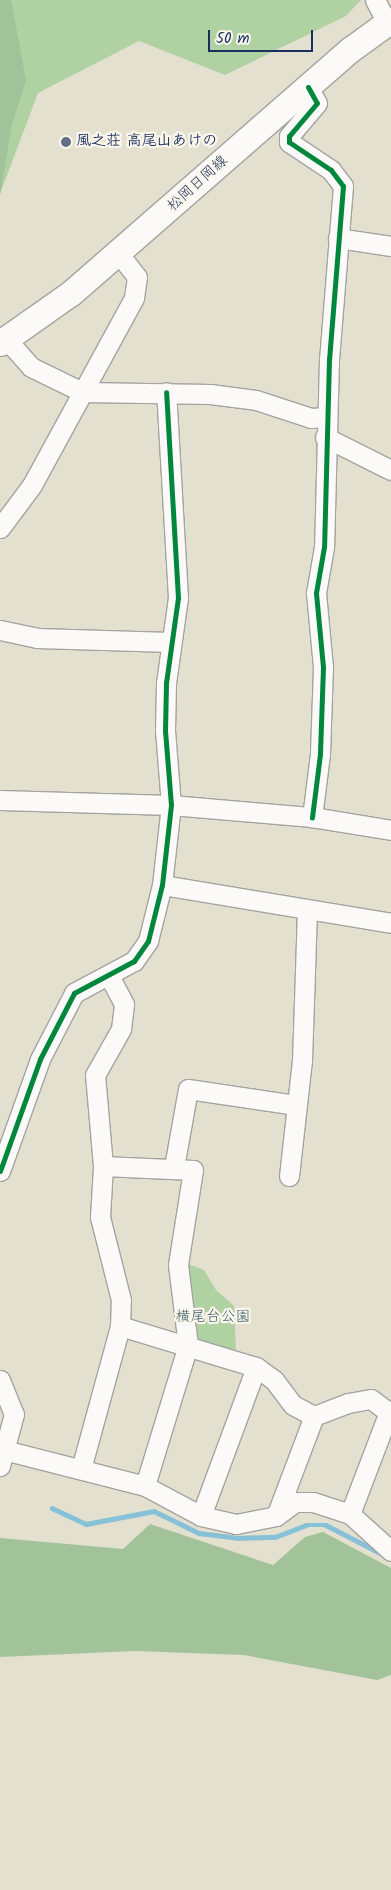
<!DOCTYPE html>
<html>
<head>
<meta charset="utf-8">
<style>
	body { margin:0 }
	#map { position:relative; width:391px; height:1890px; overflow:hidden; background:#e4e0d0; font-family:Kalam,"Klee One",sans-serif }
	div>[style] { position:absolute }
	.green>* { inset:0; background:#b0d1a2 }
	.forest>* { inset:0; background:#a2c299 }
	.stream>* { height:4.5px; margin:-2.25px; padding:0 2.25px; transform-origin:2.25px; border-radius:2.25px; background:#86c1d7 }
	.roads { filter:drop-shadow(1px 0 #a3a4a0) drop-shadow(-1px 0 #a3a4a0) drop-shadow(0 1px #a3a4a0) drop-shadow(0 -1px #a3a4a0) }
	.minor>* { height:19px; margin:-9.5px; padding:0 9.5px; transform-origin:9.5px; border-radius:9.5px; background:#fbfaf8 }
	.major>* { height:25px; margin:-12.5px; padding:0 12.5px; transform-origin:12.5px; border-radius:12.5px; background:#fbfaf8 }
	.cycleway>* { height:5px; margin:-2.5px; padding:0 2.5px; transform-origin:2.5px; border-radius:2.5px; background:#00873e }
	.dots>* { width:14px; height:14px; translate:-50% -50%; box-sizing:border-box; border:2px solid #fbf7ec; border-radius:50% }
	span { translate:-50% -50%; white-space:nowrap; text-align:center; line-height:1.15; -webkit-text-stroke:4.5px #fbf7ec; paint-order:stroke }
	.poi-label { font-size:15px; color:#1b2f5e; font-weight:700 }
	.left { translate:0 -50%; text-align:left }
	.street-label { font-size:15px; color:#1b2f5e }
	.park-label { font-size:15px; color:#3b5c67 }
	.scale { position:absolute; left:208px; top:30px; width:105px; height:22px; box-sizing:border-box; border:2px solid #1b2f5e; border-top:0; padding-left:6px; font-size:15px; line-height:18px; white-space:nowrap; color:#1b2f5e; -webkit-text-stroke:4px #fbf7ec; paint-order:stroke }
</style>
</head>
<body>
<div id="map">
	<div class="green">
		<i style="clip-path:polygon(0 0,361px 0,346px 16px,225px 75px,139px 41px,38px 93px,0 194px)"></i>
		<i style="clip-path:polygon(188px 1264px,204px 1270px,216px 1290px,234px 1306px,236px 1350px,201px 1342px,193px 1331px)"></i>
	</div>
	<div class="forest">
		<i style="clip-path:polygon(0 0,11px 0,26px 80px,12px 124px,0 195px)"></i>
		<i style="clip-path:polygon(150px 1524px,273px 1565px,305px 1537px,323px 1532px,391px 1568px,391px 1675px,377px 1680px,244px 1655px,135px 1651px,0 1657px,0 1538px,123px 1549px)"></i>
	</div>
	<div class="stream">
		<i style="left:52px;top:1508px;width:38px;rotate:25deg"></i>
		<i style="left:86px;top:1524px;width:69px;rotate:-10.8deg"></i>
		<i style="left:154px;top:1511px;width:50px;rotate:26.1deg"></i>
		<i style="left:199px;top:1533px;width:38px;rotate:7deg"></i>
		<i style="left:237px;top:1538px;width:38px;rotate:-2deg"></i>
		<i style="left:275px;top:1537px;width:33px;rotate:-21deg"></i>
		<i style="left:306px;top:1525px;width:20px"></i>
		<i style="left:326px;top:1525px;width:65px;rotate:27.3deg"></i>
	</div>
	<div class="roads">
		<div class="minor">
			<i style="left:375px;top:0;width:26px;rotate:62deg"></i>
			<i style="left:308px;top:87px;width:18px;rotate:61deg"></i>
			<i style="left:317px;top:103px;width:43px;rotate:130.3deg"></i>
			<i style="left:289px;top:136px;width:6px;rotate:90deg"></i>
			<i style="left:289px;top:142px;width:50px;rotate:33.7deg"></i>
			<i style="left:331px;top:170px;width:20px;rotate:53deg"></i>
			<i style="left:343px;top:186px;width:174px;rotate:94.6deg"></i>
			<i style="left:329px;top:359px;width:188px;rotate:91.5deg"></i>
			<i style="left:324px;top:547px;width:47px;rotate:99.9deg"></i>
			<i style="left:316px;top:593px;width:74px;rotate:84.6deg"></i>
			<i style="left:323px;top:667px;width:87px;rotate:92deg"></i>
			<i style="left:320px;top:754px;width:64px;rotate:97.2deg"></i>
			<i style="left:338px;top:238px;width:54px;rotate:8.6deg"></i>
			<i style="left:6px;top:339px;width:38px;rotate:48deg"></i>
			<i style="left:31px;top:367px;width:57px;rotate:26.1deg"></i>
			<i style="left:82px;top:392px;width:128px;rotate:0.9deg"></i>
			<i style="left:210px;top:394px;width:46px;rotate:7.4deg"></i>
			<i style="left:256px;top:400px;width:58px;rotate:18.1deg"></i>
			<i style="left:311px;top:418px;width:16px;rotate:-4deg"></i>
			<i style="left:325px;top:437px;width:74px;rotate:26.6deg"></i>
			<i style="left:0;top:528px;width:54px;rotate:-53.3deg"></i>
			<i style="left:32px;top:485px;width:213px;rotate:-61.4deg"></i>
			<i style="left:134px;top:298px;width:21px;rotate:-82deg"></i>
			<i style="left:137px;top:277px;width:29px;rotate:-128deg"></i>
			<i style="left:0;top:630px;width:38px;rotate:12deg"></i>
			<i style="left:37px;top:638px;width:134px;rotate:1.7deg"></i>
			<i style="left:0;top:800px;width:171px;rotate:1.7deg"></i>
			<i style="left:171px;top:805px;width:142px;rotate:4.9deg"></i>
			<i style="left:312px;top:817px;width:80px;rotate:9.3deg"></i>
			<i style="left:162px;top:885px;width:232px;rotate:9.4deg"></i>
			<i style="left:103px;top:1166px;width:90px;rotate:2.5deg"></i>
			<i style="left:193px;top:1170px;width:96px;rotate:99deg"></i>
			<i style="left:178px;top:1265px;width:81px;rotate:82.9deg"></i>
			<i style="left:188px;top:1345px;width:147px;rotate:107deg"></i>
			<i style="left:174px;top:1167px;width:79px;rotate:-79.8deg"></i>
			<i style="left:188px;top:1089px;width:110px;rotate:8.4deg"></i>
			<i style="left:0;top:1171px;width:119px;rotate:-70.3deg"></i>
			<i style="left:40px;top:1059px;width:74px;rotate:-62.7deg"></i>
			<i style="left:74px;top:993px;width:68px;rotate:-28.1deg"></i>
			<i style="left:134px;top:961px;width:24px;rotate:-55deg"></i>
			<i style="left:148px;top:941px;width:58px;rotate:-76deg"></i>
			<i style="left:162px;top:885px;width:81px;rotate:-83.6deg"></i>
			<i style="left:171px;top:805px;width:74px;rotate:-94.6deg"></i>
			<i style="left:165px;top:731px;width:48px;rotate:-88.8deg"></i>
			<i style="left:166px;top:683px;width:86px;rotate:-82deg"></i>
			<i style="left:178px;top:598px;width:206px;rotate:-93.3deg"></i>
			<i style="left:289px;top:1176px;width:116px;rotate:-83.6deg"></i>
			<i style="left:302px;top:1061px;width:150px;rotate:-88.1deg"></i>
			<i style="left:120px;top:1326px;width:142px;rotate:16.8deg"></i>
			<i style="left:256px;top:1367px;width:22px;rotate:36deg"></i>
			<i style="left:274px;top:1380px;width:31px;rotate:53deg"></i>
			<i style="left:293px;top:1405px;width:24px;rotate:28deg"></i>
			<i style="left:314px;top:1416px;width:36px;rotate:-21deg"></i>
			<i style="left:348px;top:1403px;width:23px;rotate:-10deg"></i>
			<i style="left:371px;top:1399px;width:25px;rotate:37deg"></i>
			<i style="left:0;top:1380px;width:37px;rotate:68deg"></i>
			<i style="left:14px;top:1414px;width:54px;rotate:105.1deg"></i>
			<i style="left:0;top:1449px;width:150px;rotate:14.3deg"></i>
			<i style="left:145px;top:1486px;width:64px;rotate:28.2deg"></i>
			<i style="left:201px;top:1516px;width:36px;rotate:13deg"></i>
			<i style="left:236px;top:1524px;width:41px;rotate:-11.3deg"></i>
			<i style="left:276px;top:1516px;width:24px;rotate:-36deg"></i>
			<i style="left:295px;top:1502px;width:18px"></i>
			<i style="left:313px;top:1502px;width:39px;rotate:18deg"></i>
			<i style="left:350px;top:1514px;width:55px;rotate:42.1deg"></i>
			<i style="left:81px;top:1469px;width:148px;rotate:-74.7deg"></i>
			<i style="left:120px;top:1326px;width:26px;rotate:-88deg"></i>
			<i style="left:121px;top:1300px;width:86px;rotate:-104.2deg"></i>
			<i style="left:100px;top:1217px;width:51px;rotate:-86.6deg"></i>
			<i style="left:103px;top:1166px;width:91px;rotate:-95deg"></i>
			<i style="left:95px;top:1075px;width:53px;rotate:-60.5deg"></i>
			<i style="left:121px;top:1029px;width:25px;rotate:-83deg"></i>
			<i style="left:124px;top:1004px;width:32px;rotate:-118deg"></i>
			<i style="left:350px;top:1514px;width:109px;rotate:-69.1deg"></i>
			<i style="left:201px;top:1516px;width:159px;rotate:-69.7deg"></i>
			<i style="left:276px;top:1516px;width:107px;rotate:-69.2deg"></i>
		</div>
		<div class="major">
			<i style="left:0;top:343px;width:87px;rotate:-35.2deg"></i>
			<i style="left:71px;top:293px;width:371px;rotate:-41.1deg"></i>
			<i style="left:351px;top:49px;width:49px;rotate:-35.9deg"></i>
		</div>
	</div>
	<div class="cycleway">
		<i style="left:308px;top:87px;width:18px;rotate:61deg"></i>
		<i style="left:317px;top:103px;width:43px;rotate:130.3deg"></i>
		<i style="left:289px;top:136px;width:6px;rotate:90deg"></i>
		<i style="left:289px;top:142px;width:50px;rotate:33.7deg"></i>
		<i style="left:331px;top:170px;width:20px;rotate:53deg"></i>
		<i style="left:343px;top:186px;width:174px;rotate:94.6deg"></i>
		<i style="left:329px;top:359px;width:188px;rotate:91.5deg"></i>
		<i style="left:324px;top:547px;width:47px;rotate:99.9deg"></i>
		<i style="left:316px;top:593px;width:74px;rotate:84.6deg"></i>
		<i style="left:323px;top:667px;width:87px;rotate:92deg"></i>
		<i style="left:320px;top:754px;width:64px;rotate:97.2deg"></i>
		<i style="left:0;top:1171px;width:119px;rotate:-70.3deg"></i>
		<i style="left:40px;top:1059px;width:74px;rotate:-62.7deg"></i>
		<i style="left:74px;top:993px;width:68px;rotate:-28.1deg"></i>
		<i style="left:134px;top:961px;width:24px;rotate:-55deg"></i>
		<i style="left:148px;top:941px;width:58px;rotate:-76deg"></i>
		<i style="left:162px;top:885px;width:81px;rotate:-83.6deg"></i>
		<i style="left:171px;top:805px;width:74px;rotate:-94.6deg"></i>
		<i style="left:165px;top:731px;width:48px;rotate:-88.8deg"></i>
		<i style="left:166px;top:683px;width:86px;rotate:-82deg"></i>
		<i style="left:178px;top:598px;width:206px;rotate:-93.3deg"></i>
	</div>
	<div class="dots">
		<i style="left:66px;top:142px;background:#616d86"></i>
	</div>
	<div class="poi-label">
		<span class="left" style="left:76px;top:142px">風之荘 高尾山あけの</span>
	</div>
	<div class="street-label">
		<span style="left:198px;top:184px;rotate:-42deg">松岡日岡線</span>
	</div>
	<div class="park-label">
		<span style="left:213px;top:1318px">横尾台公園</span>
	</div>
	<div class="scale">50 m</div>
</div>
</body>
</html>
